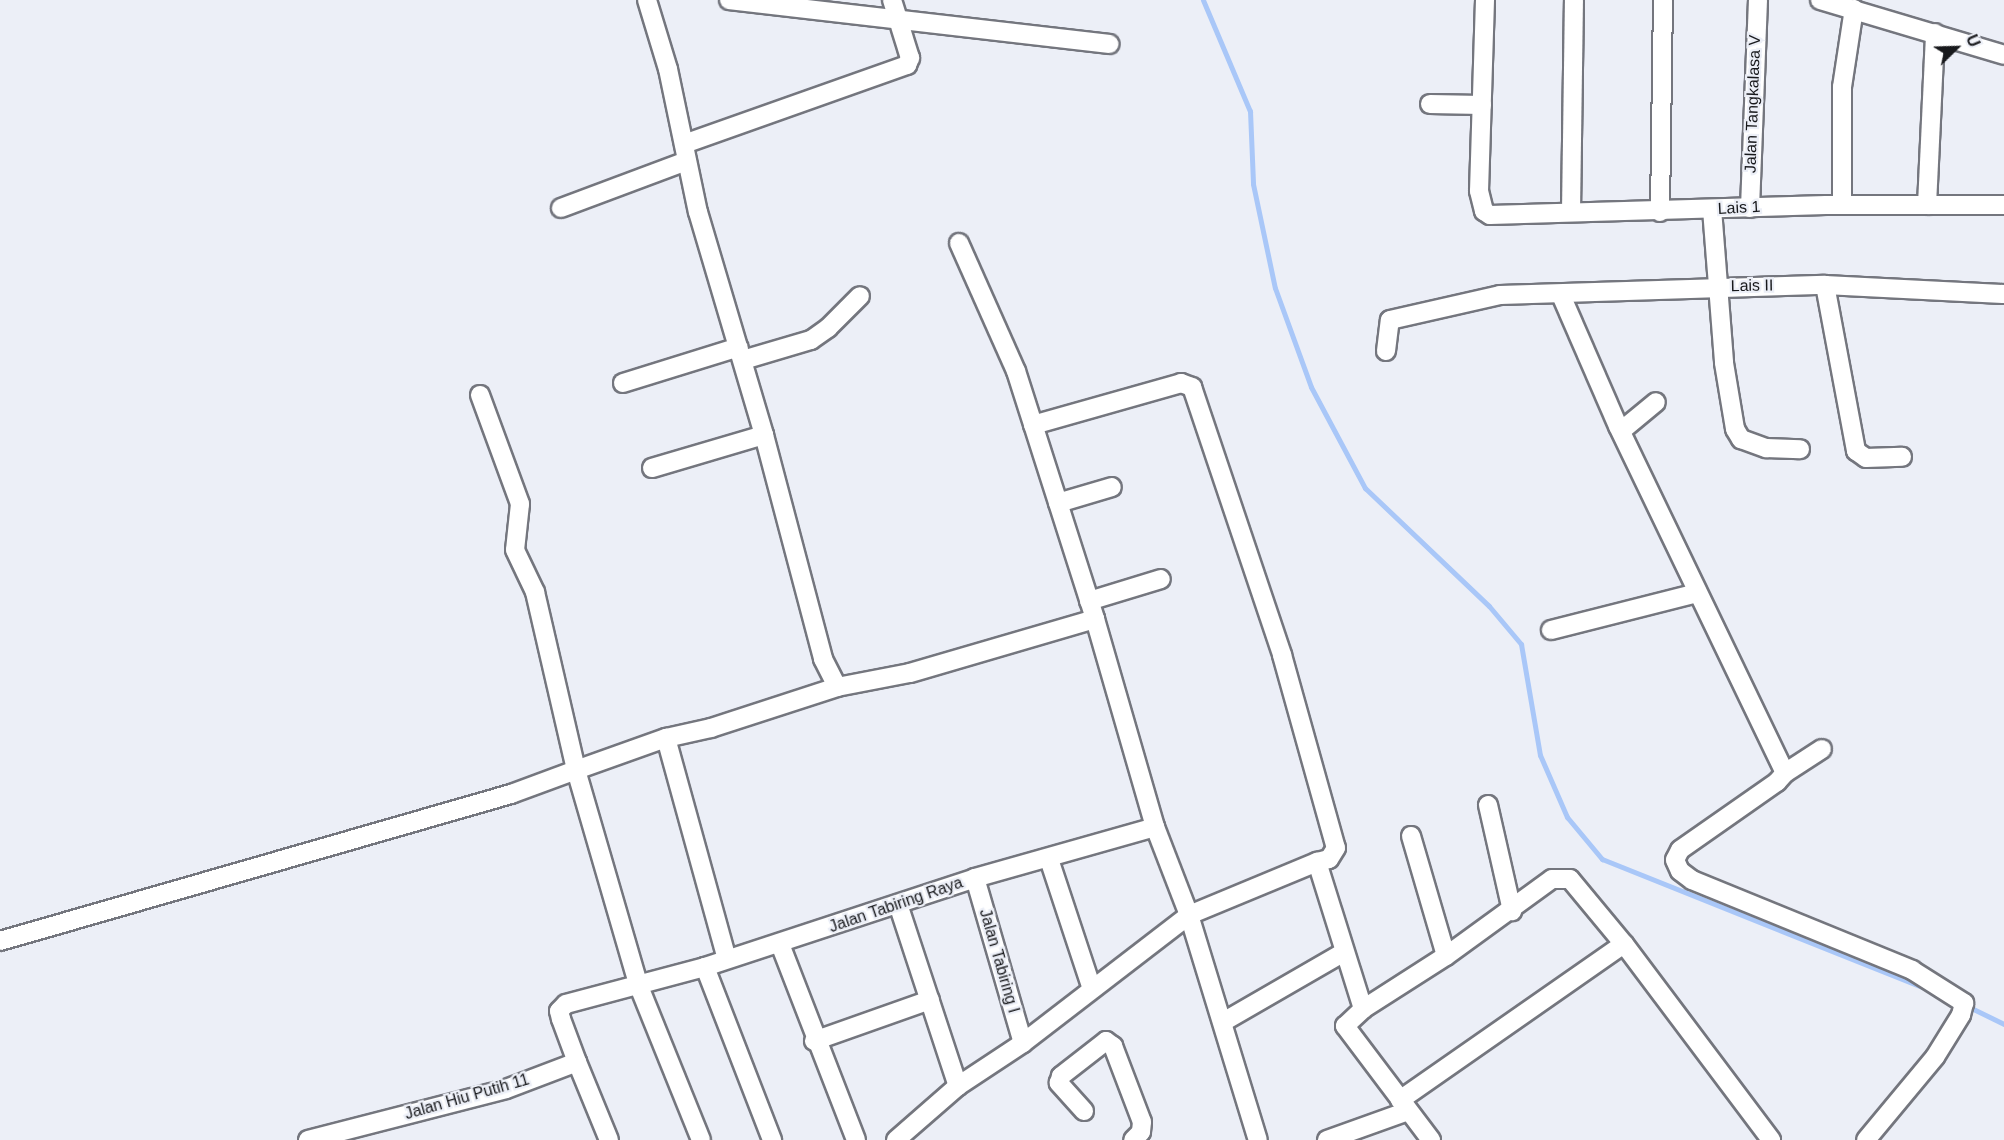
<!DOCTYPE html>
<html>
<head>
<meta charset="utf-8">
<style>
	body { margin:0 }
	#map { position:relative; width:2004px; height:1140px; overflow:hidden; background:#eceff7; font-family:Arial,sans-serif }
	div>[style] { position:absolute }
	.stream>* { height:5px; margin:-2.5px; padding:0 2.5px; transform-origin:2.5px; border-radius:2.5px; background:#a9c7f8 }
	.roads { filter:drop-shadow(2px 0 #74767e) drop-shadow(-2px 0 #74767e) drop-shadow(0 2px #74767e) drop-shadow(0 -2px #74767e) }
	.minor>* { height:18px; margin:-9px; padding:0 9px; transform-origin:9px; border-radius:9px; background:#fff }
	span { translate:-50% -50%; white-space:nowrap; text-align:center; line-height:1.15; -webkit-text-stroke:4.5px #eceff7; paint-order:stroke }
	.street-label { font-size:16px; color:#18191c }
	.north { position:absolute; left:1926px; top:18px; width:60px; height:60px; -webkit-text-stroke:4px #eceff7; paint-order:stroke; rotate:67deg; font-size:16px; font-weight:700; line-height:24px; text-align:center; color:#18191c }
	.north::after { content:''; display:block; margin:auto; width:21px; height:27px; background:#18191c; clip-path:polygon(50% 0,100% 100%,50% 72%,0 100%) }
</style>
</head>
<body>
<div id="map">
	<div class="stream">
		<i style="left:1203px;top:0;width:121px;rotate:67.1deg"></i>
		<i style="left:1250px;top:111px;width:73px;rotate:87.6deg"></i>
		<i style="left:1253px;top:184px;width:106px;rotate:78.1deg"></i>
		<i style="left:1275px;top:288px;width:105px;rotate:70deg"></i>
		<i style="left:1311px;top:387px;width:115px;rotate:61.9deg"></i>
		<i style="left:1365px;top:488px;width:171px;rotate:43.6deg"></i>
		<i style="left:1489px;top:606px;width:50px;rotate:49.9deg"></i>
		<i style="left:1521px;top:644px;width:113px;rotate:80.3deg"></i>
		<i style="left:1540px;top:755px;width:68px;rotate:66.5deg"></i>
		<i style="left:1567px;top:817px;width:55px;rotate:50.2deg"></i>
		<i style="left:1602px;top:859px;width:348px;rotate:21.8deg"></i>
		<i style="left:1967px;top:1006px;width:41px;rotate:25.9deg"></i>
	</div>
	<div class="roads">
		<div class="minor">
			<i style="left:647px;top:0;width:72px;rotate:73.1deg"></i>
			<i style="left:668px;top:69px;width:146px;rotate:78.2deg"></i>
			<i style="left:698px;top:212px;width:233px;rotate:73.5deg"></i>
			<i style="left:764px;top:435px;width:232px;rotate:75.2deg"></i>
			<i style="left:823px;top:659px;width:31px;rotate:63deg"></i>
			<i style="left:837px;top:687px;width:74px;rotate:-10.9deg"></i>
			<i style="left:910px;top:673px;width:193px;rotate:-16.3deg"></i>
			<i style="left:729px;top:0;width:383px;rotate:6.6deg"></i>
			<i style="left:1485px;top:0;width:191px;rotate:91.8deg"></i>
			<i style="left:1479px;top:191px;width:21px;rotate:76deg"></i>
			<i style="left:1484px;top:211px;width:7px;rotate:34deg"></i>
			<i style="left:1490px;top:215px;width:336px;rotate:-1.7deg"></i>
			<i style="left:1826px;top:205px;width:178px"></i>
			<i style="left:1820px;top:0;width:192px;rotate:16.6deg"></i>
			<i style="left:1430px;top:104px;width:52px;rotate:1.1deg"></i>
			<i style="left:684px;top:144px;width:237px;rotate:-19.5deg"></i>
			<i style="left:907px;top:65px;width:8px;rotate:-67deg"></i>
			<i style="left:910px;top:58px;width:61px;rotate:-107.2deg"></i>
			<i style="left:1842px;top:205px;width:118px;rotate:-90deg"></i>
			<i style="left:1842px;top:87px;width:79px;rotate:-81.3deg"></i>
			<i style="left:1927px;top:205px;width:172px;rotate:-87.3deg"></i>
			<i style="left:561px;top:208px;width:134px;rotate:-20.5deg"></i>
			<i style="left:1750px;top:208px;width:208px;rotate:-87.8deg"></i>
			<i style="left:1712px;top:209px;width:154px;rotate:85.5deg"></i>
			<i style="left:1724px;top:363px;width:67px;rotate:80.5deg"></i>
			<i style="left:1735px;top:429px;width:12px;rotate:59deg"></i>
			<i style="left:1741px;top:439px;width:27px;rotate:20deg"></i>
			<i style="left:1766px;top:448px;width:34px;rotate:2deg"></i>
			<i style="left:1571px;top:212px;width:212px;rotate:-89.2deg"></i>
			<i style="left:1660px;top:212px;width:212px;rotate:-89.2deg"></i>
			<i style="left:959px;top:243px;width:140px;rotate:66deg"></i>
			<i style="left:1016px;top:371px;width:260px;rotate:72.3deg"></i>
			<i style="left:1095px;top:619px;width:216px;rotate:73.9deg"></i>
			<i style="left:1155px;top:827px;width:94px;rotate:68.9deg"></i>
			<i style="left:1189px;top:915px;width:235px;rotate:73deg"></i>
			<i style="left:1825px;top:285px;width:169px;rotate:79.4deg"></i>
			<i style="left:1856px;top:451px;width:12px;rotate:35deg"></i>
			<i style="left:1866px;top:458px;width:36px;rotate:-2deg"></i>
			<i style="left:1561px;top:295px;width:143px;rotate:66.5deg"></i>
			<i style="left:1618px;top:426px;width:385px;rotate:64.3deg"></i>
			<i style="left:1785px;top:773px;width:12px;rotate:132deg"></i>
			<i style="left:1777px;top:782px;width:118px;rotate:145deg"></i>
			<i style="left:1680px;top:850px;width:11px;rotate:117deg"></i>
			<i style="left:1675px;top:860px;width:12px;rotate:66deg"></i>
			<i style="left:1680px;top:871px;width:15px;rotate:37deg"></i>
			<i style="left:1692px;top:880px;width:238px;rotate:22.2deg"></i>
			<i style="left:1912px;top:970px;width:62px;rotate:32.4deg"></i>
			<i style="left:1964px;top:1003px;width:12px;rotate:104deg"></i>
			<i style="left:1961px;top:1015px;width:49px;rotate:121.8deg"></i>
			<i style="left:1935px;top:1057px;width:108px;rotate:129.7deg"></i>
			<i style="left:1386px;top:351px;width:31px;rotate:-83deg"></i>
			<i style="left:1390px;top:320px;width:113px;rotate:-12.8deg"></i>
			<i style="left:1500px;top:295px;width:325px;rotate:-1.8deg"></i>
			<i style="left:1825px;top:285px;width:179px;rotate:2.9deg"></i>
			<i style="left:743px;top:360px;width:71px;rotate:-16.4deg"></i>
			<i style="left:811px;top:340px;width:21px;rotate:-35deg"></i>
			<i style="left:828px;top:328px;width:45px;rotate:-45deg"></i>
			<i style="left:623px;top:383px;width:121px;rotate:-17.2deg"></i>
			<i style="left:480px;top:395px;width:116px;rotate:69.8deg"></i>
			<i style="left:520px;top:504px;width:46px;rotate:96.2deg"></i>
			<i style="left:515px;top:550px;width:47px;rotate:64.5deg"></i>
			<i style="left:535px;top:592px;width:183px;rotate:77deg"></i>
			<i style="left:576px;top:770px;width:96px;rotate:-19.6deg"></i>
			<i style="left:666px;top:738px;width:46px;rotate:-12.5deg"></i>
			<i style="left:711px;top:728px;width:133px;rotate:-18deg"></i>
			<i style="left:1033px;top:425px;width:154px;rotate:-15.8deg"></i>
			<i style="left:1181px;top:383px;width:12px;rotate:20deg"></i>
			<i style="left:1192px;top:387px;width:283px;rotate:71.4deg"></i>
			<i style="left:1282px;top:655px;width:200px;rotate:74.4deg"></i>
			<i style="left:1336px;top:848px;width:13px;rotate:122deg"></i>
			<i style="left:1329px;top:859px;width:12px;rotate:166deg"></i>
			<i style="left:1621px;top:431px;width:45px;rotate:-39.6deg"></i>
			<i style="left:652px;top:468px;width:117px;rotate:-16.4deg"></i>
			<i style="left:1058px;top:503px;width:56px;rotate:-16.5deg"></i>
			<i style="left:1089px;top:601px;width:75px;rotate:-17deg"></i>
			<i style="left:1551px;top:630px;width:151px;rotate:-14.2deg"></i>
			<i style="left:666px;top:738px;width:229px;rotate:74.6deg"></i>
			<i style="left:1785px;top:773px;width:44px;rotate:-33deg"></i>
			<i style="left:1488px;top:805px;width:109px;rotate:77.2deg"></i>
			<i style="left:1411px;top:836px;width:125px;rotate:73.7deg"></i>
			<i style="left:1049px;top:859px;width:137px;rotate:71.7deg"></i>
			<i style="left:975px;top:878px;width:172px;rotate:73.8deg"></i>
			<i style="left:898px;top:904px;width:192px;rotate:71.8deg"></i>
			<i style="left:0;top:941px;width:532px;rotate:-16.05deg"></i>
			<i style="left:511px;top:794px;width:69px;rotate:-20.3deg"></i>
			<i style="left:576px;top:770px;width:223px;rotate:73.8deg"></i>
			<i style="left:638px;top:984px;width:168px;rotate:68deg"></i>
			<i style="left:780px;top:944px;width:210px;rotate:68.8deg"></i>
			<i style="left:705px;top:967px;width:186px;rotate:68.8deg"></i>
			<i style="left:1223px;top:1022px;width:140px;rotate:-30deg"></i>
			<i style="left:814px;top:1041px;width:123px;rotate:-19.5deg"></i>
			<i style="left:577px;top:1062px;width:46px;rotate:-110.4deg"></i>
			<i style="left:561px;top:1019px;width:8px;rotate:-104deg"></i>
			<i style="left:559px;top:1011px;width:10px;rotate:-45deg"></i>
			<i style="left:566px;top:1004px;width:144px;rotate:-14.9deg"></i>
			<i style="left:705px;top:967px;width:284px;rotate:-18.2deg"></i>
			<i style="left:975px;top:878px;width:187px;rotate:-15.8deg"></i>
			<i style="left:1400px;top:1100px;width:273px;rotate:-34.9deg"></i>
			<i style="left:1624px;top:944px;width:245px;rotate:53.1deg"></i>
			<i style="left:1084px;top:1111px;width:38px;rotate:-132deg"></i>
			<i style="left:1059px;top:1083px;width:7px;rotate:-74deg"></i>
			<i style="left:1061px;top:1076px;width:57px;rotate:-37.9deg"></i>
			<i style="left:1106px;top:1041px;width:9px;rotate:36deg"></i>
			<i style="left:1113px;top:1046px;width:81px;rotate:69.1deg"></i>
			<i style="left:1142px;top:1122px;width:10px;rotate:96deg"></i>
			<i style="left:1141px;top:1132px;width:11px;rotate:135deg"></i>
			<i style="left:308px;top:1140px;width:204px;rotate:-14.4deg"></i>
			<i style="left:506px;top:1089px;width:76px;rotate:-20.8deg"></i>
			<i style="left:577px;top:1062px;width:84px;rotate:67.7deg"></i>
			<i style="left:896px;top:1140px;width:82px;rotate:-41.1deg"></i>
			<i style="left:958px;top:1086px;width:78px;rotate:-33.5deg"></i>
			<i style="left:1023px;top:1043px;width:210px;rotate:-37.6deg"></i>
			<i style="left:1189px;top:915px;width:139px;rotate:-22.5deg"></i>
			<i style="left:1317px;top:862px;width:154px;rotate:72.6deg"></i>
			<i style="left:1327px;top:1140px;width:86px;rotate:-19.7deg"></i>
			<i style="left:1431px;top:1140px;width:143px;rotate:-127deg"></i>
			<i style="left:1345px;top:1026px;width:25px;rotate:-43deg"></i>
			<i style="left:1363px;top:1009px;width:98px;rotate:-32.6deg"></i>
			<i style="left:1446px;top:956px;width:131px;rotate:-36deg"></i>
			<i style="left:1552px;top:879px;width:18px"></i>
			<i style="left:1570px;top:879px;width:85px;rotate:50.3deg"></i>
		</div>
	</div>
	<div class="street-label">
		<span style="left:1753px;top:104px;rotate:-88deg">Jalan Tangkalasa V</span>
		<span style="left:1739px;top:208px;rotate:-3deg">Lais 1</span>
		<span style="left:1752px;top:286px;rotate:-1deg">Lais II</span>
		<span style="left:896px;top:905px;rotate:-19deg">Jalan Tabiring Raya</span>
		<span style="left:999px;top:961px;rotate:74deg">Jalan Tabiring I</span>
		<span style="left:467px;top:1097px;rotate:-16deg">Jalan Hiu Putih 11</span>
	</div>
	<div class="north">U</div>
</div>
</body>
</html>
